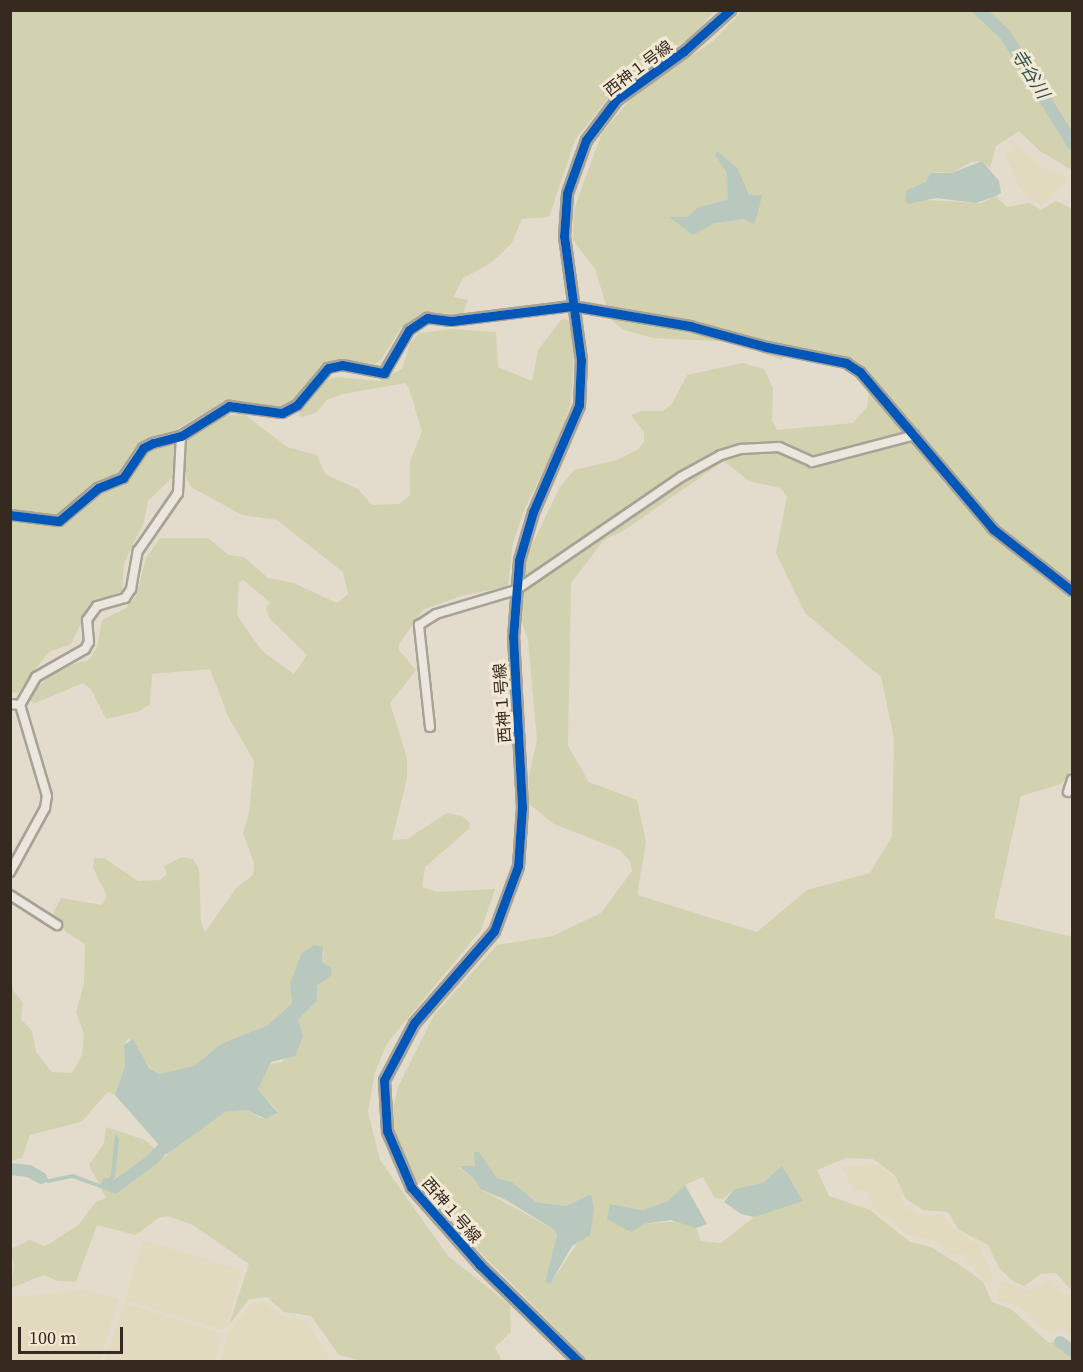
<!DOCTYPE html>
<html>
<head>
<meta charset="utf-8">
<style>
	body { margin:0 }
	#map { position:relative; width:1083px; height:1372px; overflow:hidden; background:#e3dccd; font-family:"Source Serif 4","Noto Sans JP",serif }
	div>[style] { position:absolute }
	.farmland>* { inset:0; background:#e1dabf }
	.green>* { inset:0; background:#d2d1b0 }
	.water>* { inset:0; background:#b8c8be }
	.river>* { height:12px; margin:-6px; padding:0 6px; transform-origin:6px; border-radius:6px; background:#b8c8be }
	.roads { filter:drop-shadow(2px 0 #a8a196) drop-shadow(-2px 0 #a8a196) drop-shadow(0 2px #a8a196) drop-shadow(0 -2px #a8a196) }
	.minor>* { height:8px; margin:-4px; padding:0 4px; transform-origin:4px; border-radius:4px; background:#ebe6de }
	.tertiary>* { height:9px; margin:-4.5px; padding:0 4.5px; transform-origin:4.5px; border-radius:4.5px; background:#ebe6de }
	.cycleway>* { height:9px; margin:-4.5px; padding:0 4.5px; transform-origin:4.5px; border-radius:4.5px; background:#0057b8 }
	span { translate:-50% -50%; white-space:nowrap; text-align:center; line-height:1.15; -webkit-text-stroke:6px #f3e9d4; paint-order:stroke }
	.street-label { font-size:16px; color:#36291f }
	.water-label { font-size:18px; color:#2f5451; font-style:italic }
	.frame { position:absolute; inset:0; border:12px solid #36291f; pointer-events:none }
	.scale { position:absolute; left:18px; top:1327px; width:105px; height:27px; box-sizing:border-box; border:3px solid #36291f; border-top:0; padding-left:8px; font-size:18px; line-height:21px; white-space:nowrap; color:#36291f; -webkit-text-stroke:4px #f3e9d4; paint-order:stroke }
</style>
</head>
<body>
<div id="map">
	<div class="farmland">
		<i style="clip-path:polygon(1018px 143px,1043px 168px,1068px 178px,1042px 206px,1023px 194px,1009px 164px,1006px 154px)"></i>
		<i style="clip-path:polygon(878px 1164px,901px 1184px,903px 1204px,909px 1209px,920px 1215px,943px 1215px,953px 1228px,979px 1245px,994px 1280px,987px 1284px,964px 1255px,947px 1252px,935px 1241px,906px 1234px,874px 1209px,866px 1190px,854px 1192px,842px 1167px)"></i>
		<i style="clip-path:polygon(143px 1240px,242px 1270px,226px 1328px,222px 1330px,125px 1300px)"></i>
		<i style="clip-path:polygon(1047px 1279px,1072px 1298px,1072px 1336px,1060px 1327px,1053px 1333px,1046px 1331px,1018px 1306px,996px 1300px,1001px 1281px,1032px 1291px)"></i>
		<i style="clip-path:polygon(85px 1290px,119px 1299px,100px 1361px,11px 1361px,11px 1297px)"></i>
		<i style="clip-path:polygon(262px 1300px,283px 1316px,307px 1321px,331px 1361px,220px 1361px,228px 1333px,251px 1303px)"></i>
		<i style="clip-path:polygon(125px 1303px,222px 1334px,216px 1361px,105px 1361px)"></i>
	</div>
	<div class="green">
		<i style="clip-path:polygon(11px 11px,313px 12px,715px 11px,693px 35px,618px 86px,575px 140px,549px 217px,522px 219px,512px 243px,490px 264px,463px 278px,453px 297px,468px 300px,463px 314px,422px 312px,401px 328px,380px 361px,375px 364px,342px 359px,322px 365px,291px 402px,277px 409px,228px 400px,177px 429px,173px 477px,148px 501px,144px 522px,124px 563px,122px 591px,90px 604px,71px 644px,49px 652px,18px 692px,11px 693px)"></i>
		<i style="clip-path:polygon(evenodd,742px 11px,1072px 11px,1072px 170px,1040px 151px,1019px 131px,996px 146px,990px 168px,982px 161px,971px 162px,952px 173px,936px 172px,926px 182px,907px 190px,924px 200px,981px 203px,996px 196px,1007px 207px,1029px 203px,1041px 210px,1056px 201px,1072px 209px,1072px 769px,1061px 784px,1021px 796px,994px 918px,1072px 937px,1072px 1291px,1056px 1273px,1041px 1274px,1024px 1286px,1014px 1282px,999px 1268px,988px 1245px,959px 1230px,948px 1212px,923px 1210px,906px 1199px,895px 1175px,873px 1159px,846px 1158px,817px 1170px,829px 1196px,870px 1210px,910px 1242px,931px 1247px,966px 1269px,983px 1282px,992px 1302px,1011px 1309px,1049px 1343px,1063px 1340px,1072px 1347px,1072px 1361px,589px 1361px,471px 1243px,417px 1181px,405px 1167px,391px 1119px,398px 1087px,434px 1015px,497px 945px,553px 936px,601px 913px,632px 871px,630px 861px,620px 850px,554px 824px,528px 803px,529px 775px,537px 740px,528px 640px,518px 610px,523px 563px,560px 487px,574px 470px,617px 460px,637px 450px,644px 442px,644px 432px,631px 415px,641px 411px,663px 411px,672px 404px,687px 375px,743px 363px,764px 369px,773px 388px,772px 420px,777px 430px,853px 423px,867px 407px,871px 377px,853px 364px,794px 348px,781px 360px,734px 342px,653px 338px,624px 330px,611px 320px,595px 269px,573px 240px,574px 209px,602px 133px,632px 97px,713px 41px,742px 11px,724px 461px,749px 481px,780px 488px,787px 496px,776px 553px,805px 613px,881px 677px,894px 738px,892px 836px,870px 873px,807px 890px,757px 932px,637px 895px,646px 842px,637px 800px,589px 782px,568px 746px,571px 583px,604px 540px,623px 531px,724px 461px,742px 11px,479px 1152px,497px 1178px,512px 1182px,536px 1202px,566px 1206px,591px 1194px,580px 1239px,550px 1284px,545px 1282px,557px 1235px,555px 1230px,480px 1189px,475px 1180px,459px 1167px,475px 1166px,479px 1152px,742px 11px,782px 1167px,802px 1201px,754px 1217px,721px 1243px,701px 1241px,696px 1228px,681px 1221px,644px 1224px,611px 1204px,643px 1210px,668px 1201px,685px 1185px,703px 1177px,715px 1198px,723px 1199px,734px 1189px,763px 1183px,782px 1167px)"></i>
		<i style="clip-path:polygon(evenodd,566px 319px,570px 322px,574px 354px,571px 402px,558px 442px,525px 508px,513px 543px,508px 586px,461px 596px,423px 610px,399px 644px,399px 650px,416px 670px,390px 703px,407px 758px,407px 778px,392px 840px,407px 839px,447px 813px,462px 816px,470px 823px,469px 829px,425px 867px,422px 887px,437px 892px,495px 889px,481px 930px,388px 1042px,375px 1072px,368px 1112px,380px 1160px,448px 1256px,510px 1305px,511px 1332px,495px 1347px,502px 1361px,362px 1361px,339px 1355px,311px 1316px,284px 1312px,267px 1297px,249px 1299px,229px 1325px,249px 1264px,193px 1225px,168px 1216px,158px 1218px,136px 1235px,97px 1225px,76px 1282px,58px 1281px,44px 1275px,11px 1288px,14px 1266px,11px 1249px,30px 1240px,44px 1246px,49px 1244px,78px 1225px,96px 1202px,106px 1198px,89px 1165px,104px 1143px,106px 1127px,145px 1140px,165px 1157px,182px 1139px,225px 1112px,246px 1110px,263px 1119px,276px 1115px,278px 1111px,258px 1089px,269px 1064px,282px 1062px,302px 1036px,298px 1020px,317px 1001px,315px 989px,333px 972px,322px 962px,324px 951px,311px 946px,290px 983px,292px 1003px,268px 1025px,221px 1044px,194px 1066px,159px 1074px,150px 1068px,129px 1038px,124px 1045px,125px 1066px,115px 1095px,108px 1092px,81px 1122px,30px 1135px,22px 1158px,11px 1161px,11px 974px,13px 990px,23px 1003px,21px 1019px,32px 1031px,36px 1052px,52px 1072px,72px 1073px,82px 1055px,84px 1034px,76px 1013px,84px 983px,85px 944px,66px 932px,53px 913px,61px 898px,102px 905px,107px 896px,93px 868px,94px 858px,104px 858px,138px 881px,160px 880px,167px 874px,164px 866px,182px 857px,193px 859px,199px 869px,201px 923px,205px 932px,237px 887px,253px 875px,254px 863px,243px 833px,249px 813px,254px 761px,228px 716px,210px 669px,152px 674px,150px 704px,140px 711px,106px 719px,91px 689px,83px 683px,36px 703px,30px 701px,34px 691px,58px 668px,89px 660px,97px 647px,102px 620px,126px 608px,136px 596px,146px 558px,160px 538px,208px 538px,229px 555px,244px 557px,268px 578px,294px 583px,337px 603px,348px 594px,343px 572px,277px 520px,242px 515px,191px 487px,183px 473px,183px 445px,197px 429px,221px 416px,244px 414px,287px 447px,317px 455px,325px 474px,358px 489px,372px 505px,399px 504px,410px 495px,410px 461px,422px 432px,409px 388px,405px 383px,343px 394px,327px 400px,316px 413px,301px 417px,299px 412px,322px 382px,337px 377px,379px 381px,402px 369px,410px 343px,419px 333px,451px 329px,496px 332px,498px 367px,532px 381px,538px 350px,561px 320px,566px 319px,243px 580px,270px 602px,266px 607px,269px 618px,307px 655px,294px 674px,262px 651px,241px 621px,237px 614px,239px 583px,243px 580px)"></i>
	</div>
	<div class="water">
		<i style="clip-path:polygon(717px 151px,737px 168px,749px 195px,762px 195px,758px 213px,754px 224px,744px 219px,714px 223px,693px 235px,669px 217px,687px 217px,699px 207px,728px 200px,727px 173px,715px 155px)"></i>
		<i style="clip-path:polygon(982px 161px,999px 181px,1001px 193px,996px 196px,976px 203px,936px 198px,908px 204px,905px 199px,907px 190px,926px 182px,931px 173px,952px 173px)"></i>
		<i style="clip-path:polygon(314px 945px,323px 947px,322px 962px,331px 968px,332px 975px,317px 986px,317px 1001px,298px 1020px,303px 1036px,295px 1056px,271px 1062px,258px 1089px,278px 1113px,266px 1119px,246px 1110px,225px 1112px,167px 1154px,115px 1095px,125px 1066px,124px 1045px,133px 1039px,149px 1068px,159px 1074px,194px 1066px,221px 1044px,268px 1025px,292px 1003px,290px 983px,302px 953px)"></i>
		<i style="clip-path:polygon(115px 1134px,119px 1139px,115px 1177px,103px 1189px,72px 1178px,48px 1183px,26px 1173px,28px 1168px,49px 1179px,73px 1174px,102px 1185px,111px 1176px)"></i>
		<i style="clip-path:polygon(474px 1152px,479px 1152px,497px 1178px,512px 1182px,536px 1202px,566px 1206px,591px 1194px,594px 1209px,590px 1235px,572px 1246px,550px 1284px,545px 1282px,557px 1235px,555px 1230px,506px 1200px,480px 1189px,475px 1180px,459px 1166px,475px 1166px)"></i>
		<i style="clip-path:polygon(782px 1166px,803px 1201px,754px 1217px,741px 1214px,724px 1202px,734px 1189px,763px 1183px)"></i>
		<i style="clip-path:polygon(685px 1185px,707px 1224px,696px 1228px,671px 1220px,644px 1224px,631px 1232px,607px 1219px,610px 1204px,643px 1210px,668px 1201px)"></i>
	</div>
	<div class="river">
		<i style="left:979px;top:10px;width:35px;rotate:43deg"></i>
		<i style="left:1005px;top:34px;width:128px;rotate:58.4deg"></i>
		<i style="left:10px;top:1169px;width:19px;rotate:6deg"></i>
		<i style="left:29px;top:1171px;width:14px;rotate:30deg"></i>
		<i style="left:107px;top:1184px;width:9px;rotate:21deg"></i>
		<i style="left:115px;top:1187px;width:47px;rotate:-36.4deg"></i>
		<i style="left:153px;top:1159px;width:27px;rotate:-48deg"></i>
		<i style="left:1060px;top:1342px;width:15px;rotate:37deg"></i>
	</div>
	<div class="roads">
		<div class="minor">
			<i style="left:10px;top:515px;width:49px;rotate:7deg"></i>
			<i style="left:59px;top:521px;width:51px;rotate:-40.2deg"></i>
			<i style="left:98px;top:488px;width:27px;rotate:-22deg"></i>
			<i style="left:123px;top:478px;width:36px;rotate:-56deg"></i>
			<i style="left:143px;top:448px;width:11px;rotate:-27deg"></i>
			<i style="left:153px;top:443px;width:29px;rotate:-14deg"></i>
			<i style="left:181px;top:436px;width:57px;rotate:-32deg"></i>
			<i style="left:229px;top:406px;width:53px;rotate:7.5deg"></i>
			<i style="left:282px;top:413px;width:17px;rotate:-28deg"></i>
			<i style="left:297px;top:405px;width:48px;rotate:-50deg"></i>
			<i style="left:328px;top:368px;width:14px;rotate:-12deg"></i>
			<i style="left:342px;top:365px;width:43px;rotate:10.8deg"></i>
			<i style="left:384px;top:373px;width:50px;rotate:-59.8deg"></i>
			<i style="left:409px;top:330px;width:22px;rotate:-34deg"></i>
			<i style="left:427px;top:318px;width:24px;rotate:7deg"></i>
			<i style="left:451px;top:321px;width:122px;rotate:-7.1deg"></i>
			<i style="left:572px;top:306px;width:120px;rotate:9.6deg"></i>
			<i style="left:690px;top:326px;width:80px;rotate:15.3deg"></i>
			<i style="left:767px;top:347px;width:81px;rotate:11.4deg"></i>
			<i style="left:846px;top:363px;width:17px;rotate:33deg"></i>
			<i style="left:860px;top:372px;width:206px;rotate:49.7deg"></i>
			<i style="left:993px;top:529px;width:100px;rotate:38.1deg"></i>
			<i style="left:10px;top:704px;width:10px;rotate:6deg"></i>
			<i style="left:430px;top:727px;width:103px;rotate:-96.2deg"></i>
			<i style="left:419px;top:625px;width:20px;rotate:-33deg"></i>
			<i style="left:436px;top:614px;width:84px;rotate:-16.7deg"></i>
			<i style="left:516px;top:590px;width:200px;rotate:-34.4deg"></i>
			<i style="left:681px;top:477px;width:46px;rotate:-28.8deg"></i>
			<i style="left:721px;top:455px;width:21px;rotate:-17deg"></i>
			<i style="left:741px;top:449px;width:38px;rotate:-3deg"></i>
			<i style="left:779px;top:447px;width:36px;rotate:24deg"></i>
			<i style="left:812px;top:462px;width:106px;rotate:-14.7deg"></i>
			<i style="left:1068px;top:792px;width:13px;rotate:-72deg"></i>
			<i style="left:10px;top:872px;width:73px;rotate:-61.3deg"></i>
			<i style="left:45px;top:808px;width:12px;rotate:-81deg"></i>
			<i style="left:47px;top:796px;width:95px;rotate:-106.5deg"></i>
			<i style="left:20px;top:705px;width:32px;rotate:-60deg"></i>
			<i style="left:36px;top:677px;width:56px;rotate:-29.7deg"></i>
			<i style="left:85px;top:649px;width:8px;rotate:-60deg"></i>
			<i style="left:89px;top:642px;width:22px;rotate:-95deg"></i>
			<i style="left:87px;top:620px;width:17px;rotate:-54deg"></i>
			<i style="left:97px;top:606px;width:29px;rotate:-16deg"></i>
			<i style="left:125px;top:598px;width:11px;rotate:-56deg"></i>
			<i style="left:131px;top:589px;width:39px;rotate:-80deg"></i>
			<i style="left:138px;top:551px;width:70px;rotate:-55.4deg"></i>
			<i style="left:178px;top:493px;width:57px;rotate:-87deg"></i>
			<i style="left:10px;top:895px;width:56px;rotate:32.6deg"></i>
		</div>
		<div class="tertiary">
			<i style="left:579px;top:1362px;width:139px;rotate:-135.6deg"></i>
			<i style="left:480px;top:1265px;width:104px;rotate:-131.5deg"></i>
			<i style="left:411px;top:1187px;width:61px;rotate:-113.2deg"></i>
			<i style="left:387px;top:1131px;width:51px;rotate:-93.4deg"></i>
			<i style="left:384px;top:1080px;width:64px;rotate:-62.2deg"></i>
			<i style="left:414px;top:1023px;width:122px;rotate:-49deg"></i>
			<i style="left:494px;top:931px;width:69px;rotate:-69.7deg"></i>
			<i style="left:518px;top:866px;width:59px;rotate:-86.1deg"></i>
			<i style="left:522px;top:807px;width:170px;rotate:-93deg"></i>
			<i style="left:513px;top:637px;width:77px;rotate:-85.5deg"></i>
			<i style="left:519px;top:560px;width:50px;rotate:-73.7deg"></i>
			<i style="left:533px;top:512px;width:116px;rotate:-66.7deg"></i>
			<i style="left:579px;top:405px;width:45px;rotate:-87.5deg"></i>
			<i style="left:581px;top:360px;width:125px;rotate:-97.8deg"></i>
			<i style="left:564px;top:236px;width:43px;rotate:-86deg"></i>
			<i style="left:567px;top:193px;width:56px;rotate:-70.3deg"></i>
			<i style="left:586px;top:140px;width:51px;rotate:-52.9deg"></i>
			<i style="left:617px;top:99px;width:82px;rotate:-35.6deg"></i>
			<i style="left:684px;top:51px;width:62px;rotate:-41.7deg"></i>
		</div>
	</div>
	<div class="cycleway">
		<i style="left:10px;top:515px;width:49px;rotate:7deg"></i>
		<i style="left:59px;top:521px;width:51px;rotate:-40.2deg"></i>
		<i style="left:98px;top:488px;width:27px;rotate:-22deg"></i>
		<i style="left:123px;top:478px;width:36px;rotate:-56deg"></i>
		<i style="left:143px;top:448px;width:11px;rotate:-27deg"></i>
		<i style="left:153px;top:443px;width:29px;rotate:-14deg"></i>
		<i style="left:181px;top:436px;width:57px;rotate:-32deg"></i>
		<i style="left:229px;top:406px;width:53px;rotate:7.5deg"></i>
		<i style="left:282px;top:413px;width:17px;rotate:-28deg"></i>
		<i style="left:297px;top:405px;width:48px;rotate:-50deg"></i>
		<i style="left:328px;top:368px;width:14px;rotate:-12deg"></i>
		<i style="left:342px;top:365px;width:43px;rotate:10.8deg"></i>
		<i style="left:384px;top:373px;width:50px;rotate:-59.8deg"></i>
		<i style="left:409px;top:330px;width:22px;rotate:-34deg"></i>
		<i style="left:427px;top:318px;width:24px;rotate:7deg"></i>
		<i style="left:451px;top:321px;width:122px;rotate:-7.1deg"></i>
		<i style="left:572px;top:306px;width:120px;rotate:9.6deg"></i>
		<i style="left:690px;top:326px;width:80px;rotate:15.3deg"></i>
		<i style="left:767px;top:347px;width:81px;rotate:11.4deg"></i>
		<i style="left:846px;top:363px;width:17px;rotate:33deg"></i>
		<i style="left:860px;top:372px;width:206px;rotate:49.7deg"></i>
		<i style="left:993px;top:529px;width:100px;rotate:38.1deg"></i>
		<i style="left:579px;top:1362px;width:139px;rotate:-135.6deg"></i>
		<i style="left:480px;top:1265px;width:104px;rotate:-131.5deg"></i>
		<i style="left:411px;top:1187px;width:61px;rotate:-113.2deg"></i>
		<i style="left:387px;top:1131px;width:51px;rotate:-93.4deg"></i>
		<i style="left:384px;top:1080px;width:64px;rotate:-62.2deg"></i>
		<i style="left:414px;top:1023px;width:122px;rotate:-49deg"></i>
		<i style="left:494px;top:931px;width:69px;rotate:-69.7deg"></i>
		<i style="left:518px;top:866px;width:59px;rotate:-86.1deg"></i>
		<i style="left:522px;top:807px;width:170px;rotate:-93deg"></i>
		<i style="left:513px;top:637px;width:77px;rotate:-85.5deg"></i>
		<i style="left:519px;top:560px;width:50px;rotate:-73.7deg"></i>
		<i style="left:533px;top:512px;width:116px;rotate:-66.7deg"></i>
		<i style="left:579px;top:405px;width:45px;rotate:-87.5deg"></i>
		<i style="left:581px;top:360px;width:125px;rotate:-97.8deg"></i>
		<i style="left:564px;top:236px;width:43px;rotate:-86deg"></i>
		<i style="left:567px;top:193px;width:56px;rotate:-70.3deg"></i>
		<i style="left:586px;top:140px;width:51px;rotate:-52.9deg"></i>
		<i style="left:617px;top:99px;width:82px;rotate:-35.6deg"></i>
		<i style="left:684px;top:51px;width:62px;rotate:-41.7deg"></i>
	</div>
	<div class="street-label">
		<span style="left:638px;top:68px;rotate:-37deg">西神１号線</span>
		<span style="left:502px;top:703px;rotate:-94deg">西神１号線</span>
		<span style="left:452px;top:1210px;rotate:49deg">西神１号線</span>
	</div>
	<div class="water-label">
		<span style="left:1030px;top:74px;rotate:58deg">寺谷川</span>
	</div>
	<div class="frame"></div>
	<div class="scale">100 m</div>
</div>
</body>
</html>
